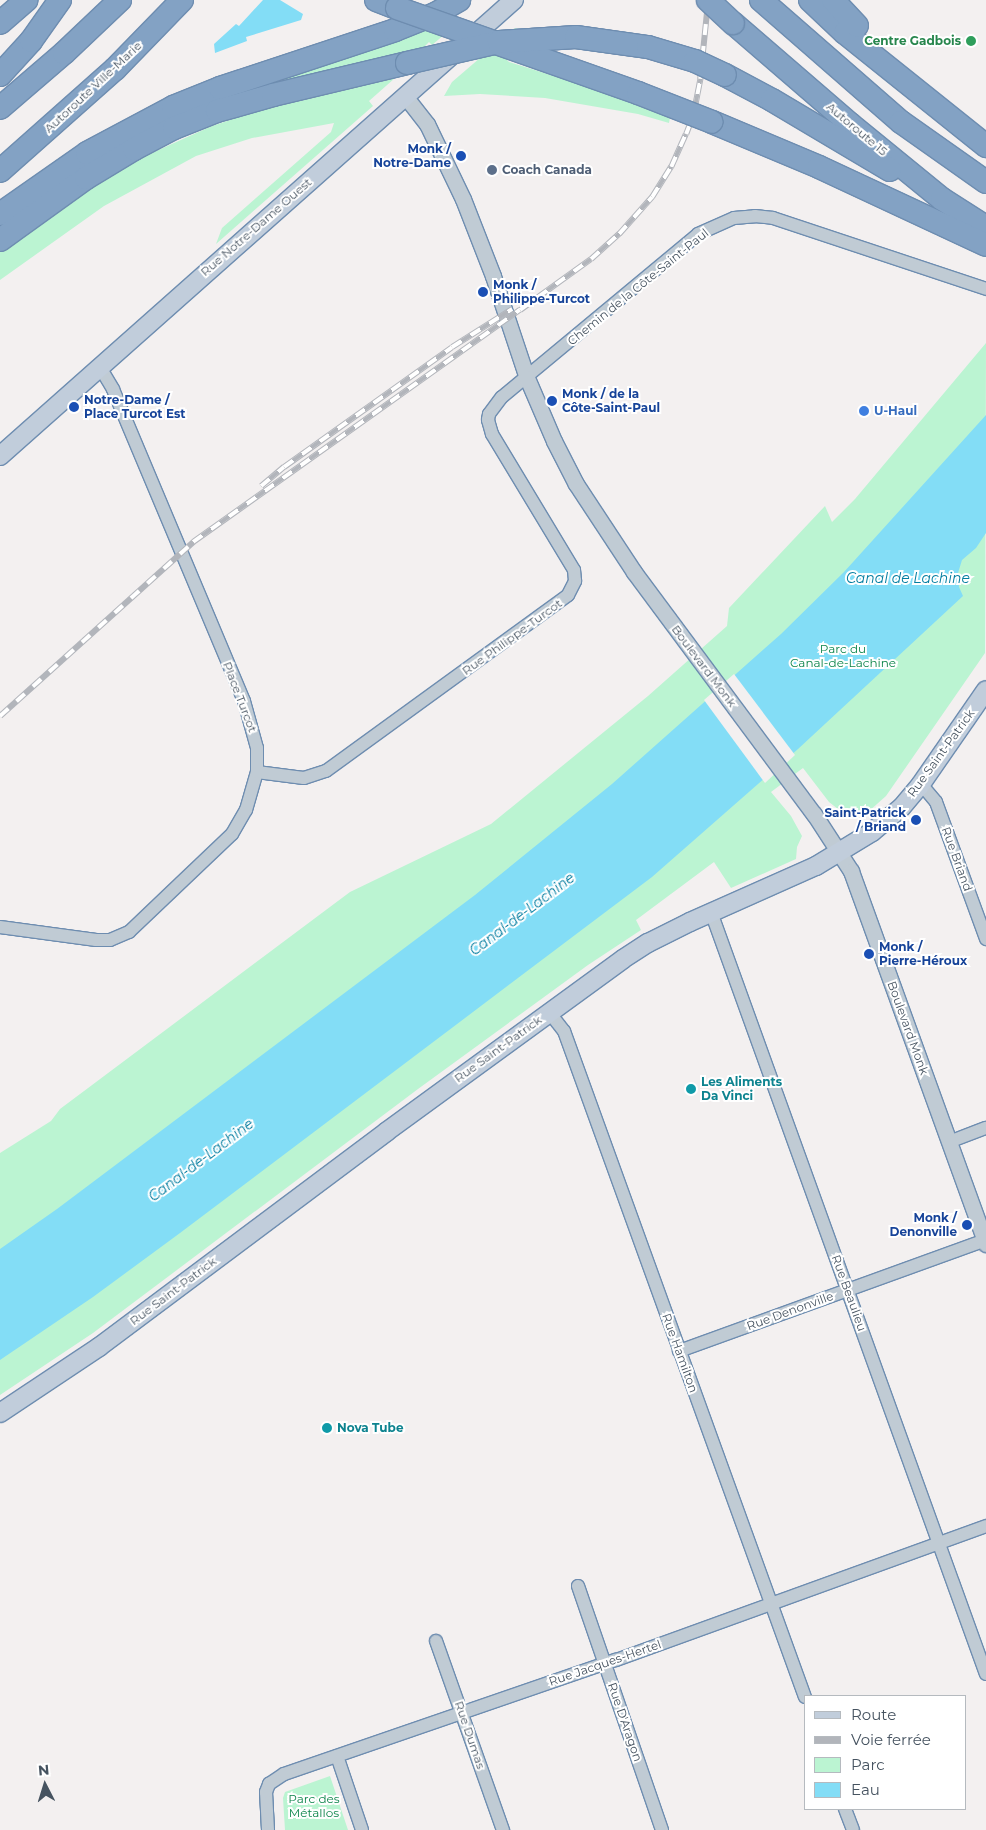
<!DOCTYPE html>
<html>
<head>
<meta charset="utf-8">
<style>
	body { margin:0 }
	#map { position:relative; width:986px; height:1830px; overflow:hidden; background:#f3f0f0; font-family:Montserrat,sans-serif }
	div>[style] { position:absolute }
	.green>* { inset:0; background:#bbf4d2 }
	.water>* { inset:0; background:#83ddf6 }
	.pier>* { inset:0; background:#f3f0f0 }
	.roads { filter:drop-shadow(1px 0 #6e8db0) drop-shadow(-1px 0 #6e8db0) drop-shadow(0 1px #6e8db0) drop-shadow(0 -1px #6e8db0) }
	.minor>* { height:12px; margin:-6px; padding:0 6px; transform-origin:6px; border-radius:6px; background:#c0cbd4 }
	.tertiary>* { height:15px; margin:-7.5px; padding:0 7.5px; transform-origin:7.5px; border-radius:7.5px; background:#c0cbd4 }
	.secondary>* { height:18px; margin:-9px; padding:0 9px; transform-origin:9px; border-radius:9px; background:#c1cddb }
	.motorway>* { height:22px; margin:-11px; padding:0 11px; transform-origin:11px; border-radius:11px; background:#83a2c4 }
	.rail>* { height:5.5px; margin-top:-2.75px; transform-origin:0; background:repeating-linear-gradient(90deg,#fff 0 11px,#b2b5bb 0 22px); box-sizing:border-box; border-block:1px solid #b2b5bb }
	.bridges { filter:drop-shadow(1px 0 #6e8db0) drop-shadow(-1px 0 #6e8db0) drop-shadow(0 1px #6e8db0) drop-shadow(0 -1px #6e8db0) }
	.motorway-bridge>* { height:22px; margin:-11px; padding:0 11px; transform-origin:11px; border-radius:11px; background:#83a2c4 }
	.dots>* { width:14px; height:14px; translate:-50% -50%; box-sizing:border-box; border:2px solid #fff; border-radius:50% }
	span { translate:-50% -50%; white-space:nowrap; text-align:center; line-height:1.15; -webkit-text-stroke:4px #fff; paint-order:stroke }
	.leisure-label { font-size:12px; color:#27864d; font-weight:700 }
	.right { translate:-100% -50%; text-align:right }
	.street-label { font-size:12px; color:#465360 }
	.transit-label { font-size:12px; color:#164399; font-weight:700 }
	.left { translate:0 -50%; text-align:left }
	.service-label { font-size:12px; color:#4e5e75; font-weight:700 }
	.shop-label { font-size:12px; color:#366cbe; font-weight:700 }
	.park-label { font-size:12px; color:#0d854b }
	.culture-label { font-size:12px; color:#0d838f; font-weight:700 }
	.water-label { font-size:14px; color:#037da0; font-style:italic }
	.legend { position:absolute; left:804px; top:1695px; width:162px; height:115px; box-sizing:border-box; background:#fff; border:1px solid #b5babf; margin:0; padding:6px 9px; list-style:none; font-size:15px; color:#465360 }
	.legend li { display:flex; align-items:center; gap:10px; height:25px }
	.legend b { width:25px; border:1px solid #b5babf }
	.north { position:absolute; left:20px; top:1760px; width:50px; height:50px; -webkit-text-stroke:4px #fff; paint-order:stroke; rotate:355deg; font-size:14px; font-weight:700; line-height:20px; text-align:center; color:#465360 }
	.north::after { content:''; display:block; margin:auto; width:18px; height:22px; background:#465360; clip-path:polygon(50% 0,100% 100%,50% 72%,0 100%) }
</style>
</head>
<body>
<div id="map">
	<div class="green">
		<i style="clip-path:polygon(429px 28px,445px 34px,432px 45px,429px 42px,423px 48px,258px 93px,257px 88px,392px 43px)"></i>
		<i style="clip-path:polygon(515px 28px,521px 30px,498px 51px,509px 62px,618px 96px,670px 117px,669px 123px,638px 114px,545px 98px,480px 94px,444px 96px,452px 82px)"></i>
		<i style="clip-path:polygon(395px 78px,369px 101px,373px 106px,216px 244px,222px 228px,331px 132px,334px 123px,252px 138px,196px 156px,104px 206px,0 280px,0 250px,68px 202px,145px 156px,212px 126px,254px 112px)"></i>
		<i style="clip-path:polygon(986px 343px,985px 653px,886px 796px,868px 812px,858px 816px,843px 813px,829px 802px,803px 768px,771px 792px,791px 816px,802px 836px,797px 847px,796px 859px,731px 888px,714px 862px,636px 920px,641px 930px,588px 965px,418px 1089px,93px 1333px,0 1395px,0 1153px,51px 1121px,60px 1109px,350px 892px,491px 824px,648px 696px,727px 626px,729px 608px,825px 506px,832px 522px,855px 499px)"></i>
		<i style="clip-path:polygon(330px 1776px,348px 1830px,285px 1830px,283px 1798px,285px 1792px)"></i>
	</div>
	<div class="water">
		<i style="clip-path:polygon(263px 0,280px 0,303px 14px,301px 20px,246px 37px,247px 41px,215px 53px,214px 44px,236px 24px,239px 26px)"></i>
		<i style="clip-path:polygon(986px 415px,986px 533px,976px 548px,962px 560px,958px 573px,959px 587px,963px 596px,798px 749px,652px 877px,180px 1233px,93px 1297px,0 1360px,0 1249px,57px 1209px,475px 895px,612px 784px,781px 634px,844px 572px)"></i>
	</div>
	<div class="pier">
		<i style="clip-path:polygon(734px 674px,795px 755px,765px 783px,704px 700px)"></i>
	</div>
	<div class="roads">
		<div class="minor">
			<i style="left:257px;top:772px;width:47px;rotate:7.3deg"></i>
			<i style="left:304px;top:778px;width:23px;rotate:-18deg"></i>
			<i style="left:326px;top:771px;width:299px;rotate:-36deg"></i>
			<i style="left:568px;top:595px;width:16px;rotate:-63deg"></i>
			<i style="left:575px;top:581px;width:11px;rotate:-95deg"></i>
			<i style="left:574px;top:570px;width:159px;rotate:-121.1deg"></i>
			<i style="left:492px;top:434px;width:15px;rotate:-106deg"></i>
			<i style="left:488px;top:420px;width:6px;rotate:-81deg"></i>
			<i style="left:489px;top:414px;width:21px;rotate:-53deg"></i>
			<i style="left:502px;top:397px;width:255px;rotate:-39.7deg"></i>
			<i style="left:698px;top:234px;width:39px;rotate:-24deg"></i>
			<i style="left:734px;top:218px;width:21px;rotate:-5deg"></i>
			<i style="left:755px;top:216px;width:18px;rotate:6deg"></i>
			<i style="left:773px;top:218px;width:225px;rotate:18.4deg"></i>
			<i style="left:921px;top:784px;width:23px;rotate:50deg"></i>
			<i style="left:936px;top:802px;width:146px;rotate:69.9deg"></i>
			<i style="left:711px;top:912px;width:810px;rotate:70.16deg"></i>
			<i style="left:0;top:927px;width:97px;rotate:7.7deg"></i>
			<i style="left:96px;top:940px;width:14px"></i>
			<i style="left:110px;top:940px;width:21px;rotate:-23deg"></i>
			<i style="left:129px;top:932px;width:142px;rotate:-43.6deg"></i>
			<i style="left:232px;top:834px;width:28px;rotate:-60deg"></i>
			<i style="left:246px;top:810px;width:40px;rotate:-74deg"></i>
			<i style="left:257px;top:772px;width:24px;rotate:-90deg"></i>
			<i style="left:257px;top:748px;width:49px;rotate:-105.5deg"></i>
			<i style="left:244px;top:701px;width:338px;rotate:-112.8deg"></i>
			<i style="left:113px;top:389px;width:27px;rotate:-121deg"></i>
			<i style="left:549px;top:1012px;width:24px;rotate:52deg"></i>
			<i style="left:564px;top:1031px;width:708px;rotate:70.11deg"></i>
			<i style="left:949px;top:1142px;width:40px;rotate:-21deg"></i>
			<i style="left:679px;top:1351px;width:326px;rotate:-19.9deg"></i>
			<i style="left:578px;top:1586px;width:258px;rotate:71deg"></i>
			<i style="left:436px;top:1641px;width:201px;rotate:70.5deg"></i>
			<i style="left:337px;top:1756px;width:78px;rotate:71.3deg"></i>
			<i style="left:845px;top:1809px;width:22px;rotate:69deg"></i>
			<i style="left:268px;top:1830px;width:38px;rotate:-93deg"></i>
			<i style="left:266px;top:1792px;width:9px;rotate:-69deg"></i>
			<i style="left:269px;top:1784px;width:18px;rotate:-34deg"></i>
			<i style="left:284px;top:1774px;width:351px;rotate:-19deg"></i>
			<i style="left:616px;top:1660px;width:394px;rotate:-19.9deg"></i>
		</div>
		<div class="tertiary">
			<i style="left:405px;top:96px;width:36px;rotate:52deg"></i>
			<i style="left:427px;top:124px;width:83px;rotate:64.4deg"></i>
			<i style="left:463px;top:199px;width:83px;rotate:68.7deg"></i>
			<i style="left:493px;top:276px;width:108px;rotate:71.6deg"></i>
			<i style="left:527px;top:378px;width:69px;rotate:66.8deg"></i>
			<i style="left:554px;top:441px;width:48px;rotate:62.9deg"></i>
			<i style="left:576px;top:484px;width:105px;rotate:56.6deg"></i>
			<i style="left:634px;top:572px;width:302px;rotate:53.4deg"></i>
			<i style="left:814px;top:814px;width:68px;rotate:57deg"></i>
			<i style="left:851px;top:871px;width:397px;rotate:70.1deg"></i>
		</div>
		<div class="secondary">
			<i style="left:0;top:456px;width:687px;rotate:-41.58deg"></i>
			<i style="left:0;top:1413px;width:119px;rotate:-33.7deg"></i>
			<i style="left:99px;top:1347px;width:359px;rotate:-36.8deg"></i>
			<i style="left:386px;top:1132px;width:293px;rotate:-36.1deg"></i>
			<i style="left:623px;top:959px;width:30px;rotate:-33deg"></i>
			<i style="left:648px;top:943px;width:47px;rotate:-26.6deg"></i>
			<i style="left:690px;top:922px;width:138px;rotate:-24deg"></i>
			<i style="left:816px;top:866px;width:66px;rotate:-31.3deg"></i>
			<i style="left:872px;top:832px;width:38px;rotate:-40deg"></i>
			<i style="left:901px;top:808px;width:31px;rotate:-50deg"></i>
			<i style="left:921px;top:784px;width:114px;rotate:-55.3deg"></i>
		</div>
		<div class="motorway">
			<i style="left:376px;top:0;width:22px;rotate:21deg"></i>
			<i style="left:761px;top:0;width:186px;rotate:41.1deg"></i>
			<i style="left:901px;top:122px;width:104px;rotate:35.2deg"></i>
			<i style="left:810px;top:0;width:48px;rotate:43.3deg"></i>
			<i style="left:845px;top:33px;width:181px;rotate:38.7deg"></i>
			<i style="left:833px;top:0;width:35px;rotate:47deg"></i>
			<i style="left:0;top:23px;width:35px;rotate:-41deg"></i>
			<i style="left:733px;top:23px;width:155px;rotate:40.8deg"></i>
			<i style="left:850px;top:124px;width:119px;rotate:39.2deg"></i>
			<i style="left:942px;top:199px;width:52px;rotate:32.5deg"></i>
			<i style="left:0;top:75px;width:46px;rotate:-47.6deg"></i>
			<i style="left:31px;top:41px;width:50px;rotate:-54.7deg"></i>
			<i style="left:725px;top:75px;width:53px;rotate:28deg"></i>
			<i style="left:772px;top:100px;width:137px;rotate:30.7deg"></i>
			<i style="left:0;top:108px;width:84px;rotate:-40.7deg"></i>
			<i style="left:64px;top:53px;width:77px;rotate:-43.4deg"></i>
			<i style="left:712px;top:122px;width:116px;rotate:22.8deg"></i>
			<i style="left:819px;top:167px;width:184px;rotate:25deg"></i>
			<i style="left:0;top:171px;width:154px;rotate:-41.6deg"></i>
			<i style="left:115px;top:69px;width:96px;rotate:-45.8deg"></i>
			<i style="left:0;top:214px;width:106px;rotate:-35deg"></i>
			<i style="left:87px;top:153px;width:98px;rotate:-28.1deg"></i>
			<i style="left:173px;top:107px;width:51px;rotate:-22deg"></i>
			<i style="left:220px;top:88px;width:184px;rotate:-18.3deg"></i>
			<i style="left:395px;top:30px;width:43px;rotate:-21.8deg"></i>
			<i style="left:435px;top:14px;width:28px;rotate:-30deg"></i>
			<i style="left:0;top:240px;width:106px;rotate:-35.8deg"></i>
			<i style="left:86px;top:178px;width:56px;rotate:-31.1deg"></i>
			<i style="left:134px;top:149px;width:45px;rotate:-27.7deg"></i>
			<i style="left:174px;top:128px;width:46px;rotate:-21.6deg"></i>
			<i style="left:217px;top:111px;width:58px;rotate:-15.9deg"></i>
			<i style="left:273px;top:95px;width:138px;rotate:-13.4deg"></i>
		</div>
	</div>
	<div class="rail">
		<i style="left:261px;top:486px;width:30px;rotate:-40deg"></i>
		<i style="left:284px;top:467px;width:206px;rotate:-35.5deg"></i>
		<i style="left:452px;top:347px;width:71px;rotate:-32.3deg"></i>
		<i style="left:0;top:716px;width:260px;rotate:-42deg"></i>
		<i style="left:193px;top:542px;width:401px;rotate:-35.4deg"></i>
		<i style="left:520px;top:310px;width:87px;rotate:-35.7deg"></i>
		<i style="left:591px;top:259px;width:38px;rotate:-42deg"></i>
		<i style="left:619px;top:234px;width:50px;rotate:-48.3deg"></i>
		<i style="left:652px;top:197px;width:36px;rotate:-58deg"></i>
		<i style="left:671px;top:167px;width:36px;rotate:-66deg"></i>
		<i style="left:686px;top:134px;width:19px;rotate:-69deg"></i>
		<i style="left:693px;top:116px;width:38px;rotate:-79deg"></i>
		<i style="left:700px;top:79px;width:79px;rotate:-84.2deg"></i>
	</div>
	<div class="bridges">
		<div class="motorway-bridge">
			<i style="left:708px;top:0;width:34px;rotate:43deg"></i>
			<i style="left:397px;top:8px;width:256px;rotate:19.4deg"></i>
			<i style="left:638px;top:93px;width:79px;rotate:21.4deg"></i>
			<i style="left:407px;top:63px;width:94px;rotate:-12.9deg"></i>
			<i style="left:499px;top:42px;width:77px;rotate:-3.7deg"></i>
			<i style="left:576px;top:37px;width:73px;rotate:7.9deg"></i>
			<i style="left:648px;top:47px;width:49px;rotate:16.6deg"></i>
			<i style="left:695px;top:61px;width:33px;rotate:25deg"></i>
		</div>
	</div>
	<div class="dots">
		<i style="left:971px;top:41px;background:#2e9e5b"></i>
		<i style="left:461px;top:156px;background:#1a4fb4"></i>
		<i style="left:492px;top:170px;background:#5c6f8a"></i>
		<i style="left:483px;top:292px;background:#1a4fb4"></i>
		<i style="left:552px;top:401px;background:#1a4fb4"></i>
		<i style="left:74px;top:407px;background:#1a4fb4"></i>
		<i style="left:864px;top:411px;background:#3f7fe0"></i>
		<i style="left:916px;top:820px;background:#1a4fb4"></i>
		<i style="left:869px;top:954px;background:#1a4fb4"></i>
		<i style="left:691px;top:1089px;background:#0f9aa8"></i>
		<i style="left:967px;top:1225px;background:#1a4fb4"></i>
		<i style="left:327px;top:1428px;background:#0f9aa8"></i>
	</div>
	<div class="leisure-label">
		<span class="right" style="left:961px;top:41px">Centre Gadbois</span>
	</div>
	<div class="street-label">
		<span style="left:93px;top:87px;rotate:-43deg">Autoroute Ville-Marie</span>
		<span style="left:857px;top:129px;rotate:40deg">Autoroute 15</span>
		<span style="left:256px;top:227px;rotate:-41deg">Rue Notre-Dame Ouest</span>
		<span style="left:638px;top:287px;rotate:-39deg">Chemin de la Côte-Saint-Paul</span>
		<span style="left:512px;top:637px;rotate:-36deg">Rue Philippe-Turcot</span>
		<span style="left:704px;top:666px;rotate:53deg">Boulevard Monk</span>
		<span style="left:240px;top:697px;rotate:69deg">Place Turcot</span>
		<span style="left:941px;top:753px;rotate:-54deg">Rue Saint-Patrick</span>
		<span style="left:957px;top:859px;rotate:70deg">Rue Briand</span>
		<span style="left:908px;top:1028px;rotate:70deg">Boulevard Monk</span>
		<span style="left:498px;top:1049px;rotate:-36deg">Rue Saint-Patrick</span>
		<span style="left:173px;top:1291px;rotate:-37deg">Rue Saint-Patrick</span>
		<span style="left:849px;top:1293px;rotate:70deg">Rue Beaulieu</span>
		<span style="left:790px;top:1311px;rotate:-20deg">Rue Denonville</span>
		<span style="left:680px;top:1353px;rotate:70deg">Rue Hamilton</span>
		<span style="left:605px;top:1663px;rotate:-19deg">Rue Jacques-Hertel</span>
		<span style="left:625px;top:1722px;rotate:71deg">Rue D'Aragon</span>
		<span style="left:470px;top:1735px;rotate:71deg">Rue Dumas</span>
	</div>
	<div class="transit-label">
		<span class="right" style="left:451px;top:156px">Monk /<br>Notre-Dame</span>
		<span class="left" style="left:493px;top:292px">Monk /<br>Philippe-Turcot</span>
		<span class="left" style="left:562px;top:401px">Monk / de la<br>Côte-Saint-Paul</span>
		<span class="left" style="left:84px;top:407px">Notre-Dame /<br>Place Turcot Est</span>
		<span class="right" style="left:906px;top:820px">Saint-Patrick<br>/ Briand</span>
		<span class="left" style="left:879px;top:954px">Monk /<br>Pierre-Héroux</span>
		<span class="right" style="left:957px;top:1225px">Monk /<br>Denonville</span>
	</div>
	<div class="service-label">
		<span class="left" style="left:502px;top:170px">Coach Canada</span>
	</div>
	<div class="shop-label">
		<span class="left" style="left:874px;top:411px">U-Haul</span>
	</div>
	<div class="park-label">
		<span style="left:843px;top:656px">Parc du<br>Canal-de-Lachine</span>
		<span style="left:314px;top:1806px">Parc des<br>Métallos</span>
	</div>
	<div class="culture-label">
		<span class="left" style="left:701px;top:1089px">Les Aliments<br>Da Vinci</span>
		<span class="left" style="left:337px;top:1428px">Nova Tube</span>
	</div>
	<div class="water-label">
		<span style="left:908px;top:578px">Canal de Lachine</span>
		<span style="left:522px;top:914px;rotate:-37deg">Canal-de-Lachine</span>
		<span style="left:201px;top:1160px;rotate:-37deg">Canal-de-Lachine</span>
	</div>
	<ul class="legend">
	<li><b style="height:6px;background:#c1cddb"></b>Route</li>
	<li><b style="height:6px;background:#b2b5bb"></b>Voie ferrée</li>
	<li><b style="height:14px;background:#bbf4d2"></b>Parc</li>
	<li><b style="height:14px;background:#83ddf6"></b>Eau</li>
	</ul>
	<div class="north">N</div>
</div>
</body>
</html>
